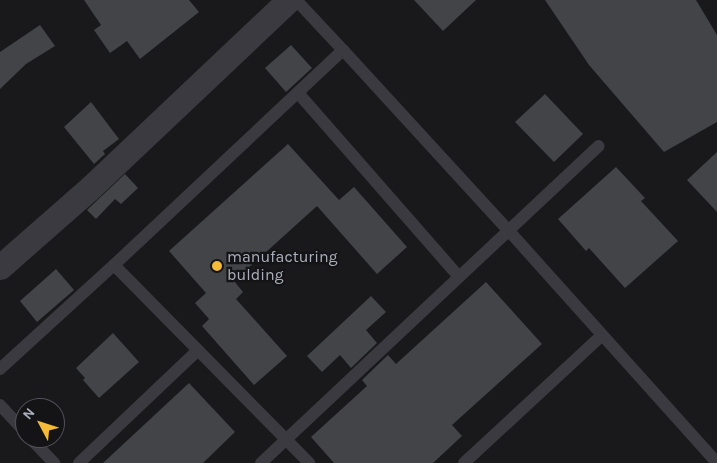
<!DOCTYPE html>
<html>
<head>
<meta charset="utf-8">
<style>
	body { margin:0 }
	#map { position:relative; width:717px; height:463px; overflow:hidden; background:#19191b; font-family:Karla,sans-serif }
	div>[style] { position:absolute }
	.building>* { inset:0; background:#434448 }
	.lane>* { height:12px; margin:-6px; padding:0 6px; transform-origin:6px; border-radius:6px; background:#3a3a40 }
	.street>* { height:25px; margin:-12.5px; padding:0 12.5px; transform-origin:12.5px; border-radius:12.5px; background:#3a3a40 }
	.dots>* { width:14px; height:14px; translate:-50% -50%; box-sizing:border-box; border:2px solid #141416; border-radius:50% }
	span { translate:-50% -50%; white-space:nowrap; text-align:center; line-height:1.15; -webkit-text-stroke:4.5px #141416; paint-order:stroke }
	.poi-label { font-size:16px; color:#abafbb }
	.left { translate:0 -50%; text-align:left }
	.north { position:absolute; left:15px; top:398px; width:50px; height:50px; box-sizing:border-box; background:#141416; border:1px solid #505258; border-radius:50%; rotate:310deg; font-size:14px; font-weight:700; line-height:20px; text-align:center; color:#abafbb }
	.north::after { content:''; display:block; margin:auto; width:18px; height:22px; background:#f4bb38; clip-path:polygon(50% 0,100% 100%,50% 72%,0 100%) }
</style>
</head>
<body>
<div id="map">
	<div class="building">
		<i style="clip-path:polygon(84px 0,189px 0,199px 12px,140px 59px,127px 41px,110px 53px,94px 30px,101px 25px)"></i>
		<i style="clip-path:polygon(414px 0,476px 0,443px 31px)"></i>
		<i style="clip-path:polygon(545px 0,696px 0,717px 35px,717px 122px,664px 152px,589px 65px)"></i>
		<i style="clip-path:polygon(40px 25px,55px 46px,26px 64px,0 89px,0 52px)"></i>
		<i style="clip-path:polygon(291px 45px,312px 68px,286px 92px,265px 68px)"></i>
		<i style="clip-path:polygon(545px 94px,583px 134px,554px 162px,515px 122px)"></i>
		<i style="clip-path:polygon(91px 102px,119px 139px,103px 151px,105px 154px,94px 164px,64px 127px)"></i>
		<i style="clip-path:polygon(288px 144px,339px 200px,354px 187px,407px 247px,377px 274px,317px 206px,234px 281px,243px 292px,236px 299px,287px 356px,254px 385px,202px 326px,209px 319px,195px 303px,206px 293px,169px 251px)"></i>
		<i style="clip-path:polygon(717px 152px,717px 212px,687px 180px)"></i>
		<i style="clip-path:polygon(616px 167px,645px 198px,641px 201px,678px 241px,625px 288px,589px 248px,586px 251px,558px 219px)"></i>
		<i style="clip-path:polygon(125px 174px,138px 188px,121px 204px,115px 199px,96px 219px,87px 210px)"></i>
		<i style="clip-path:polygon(56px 269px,74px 290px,37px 322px,20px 301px)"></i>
		<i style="clip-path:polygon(486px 282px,542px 344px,452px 425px,462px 436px,433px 463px,334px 463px,311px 437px,367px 386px,362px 380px,388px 355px,396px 364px)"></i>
		<i style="clip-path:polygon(371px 296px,386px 312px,366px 330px,377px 343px,351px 368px,340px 355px,322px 372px,307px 356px)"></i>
		<i style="clip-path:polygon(113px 333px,139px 362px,99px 398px,83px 380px,85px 378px,76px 368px)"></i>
		<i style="clip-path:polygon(189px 383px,235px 432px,203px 463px,103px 463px)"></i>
	</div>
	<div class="lane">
		<i style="left:296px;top:0;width:69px;rotate:46.8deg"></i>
		<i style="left:299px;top:94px;width:243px;rotate:48.8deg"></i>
		<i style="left:114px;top:265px;width:314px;rotate:-43.2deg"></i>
		<i style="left:343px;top:50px;width:246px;rotate:47.5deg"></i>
		<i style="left:509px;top:231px;width:312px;rotate:48.1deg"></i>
		<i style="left:0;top:369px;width:154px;rotate:-42.4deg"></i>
		<i style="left:114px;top:265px;width:278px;rotate:45.4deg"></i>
		<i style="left:0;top:405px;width:37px;rotate:47deg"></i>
		<i style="left:30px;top:438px;width:35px;rotate:46deg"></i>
		<i style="left:79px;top:463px;width:164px;rotate:-43.5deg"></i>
		<i style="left:261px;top:463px;width:463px;rotate:-43.2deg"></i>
		<i style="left:464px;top:463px;width:188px;rotate:-42.8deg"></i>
	</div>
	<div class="street">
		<i style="left:0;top:267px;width:120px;rotate:-41.3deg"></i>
		<i style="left:90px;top:188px;width:274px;rotate:-43.4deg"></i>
	</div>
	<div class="dots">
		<i style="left:217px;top:266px;background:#f4bb38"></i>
	</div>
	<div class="poi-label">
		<span class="left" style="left:227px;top:266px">manufacturing<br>bulding</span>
	</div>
	<div class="north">N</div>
</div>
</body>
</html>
